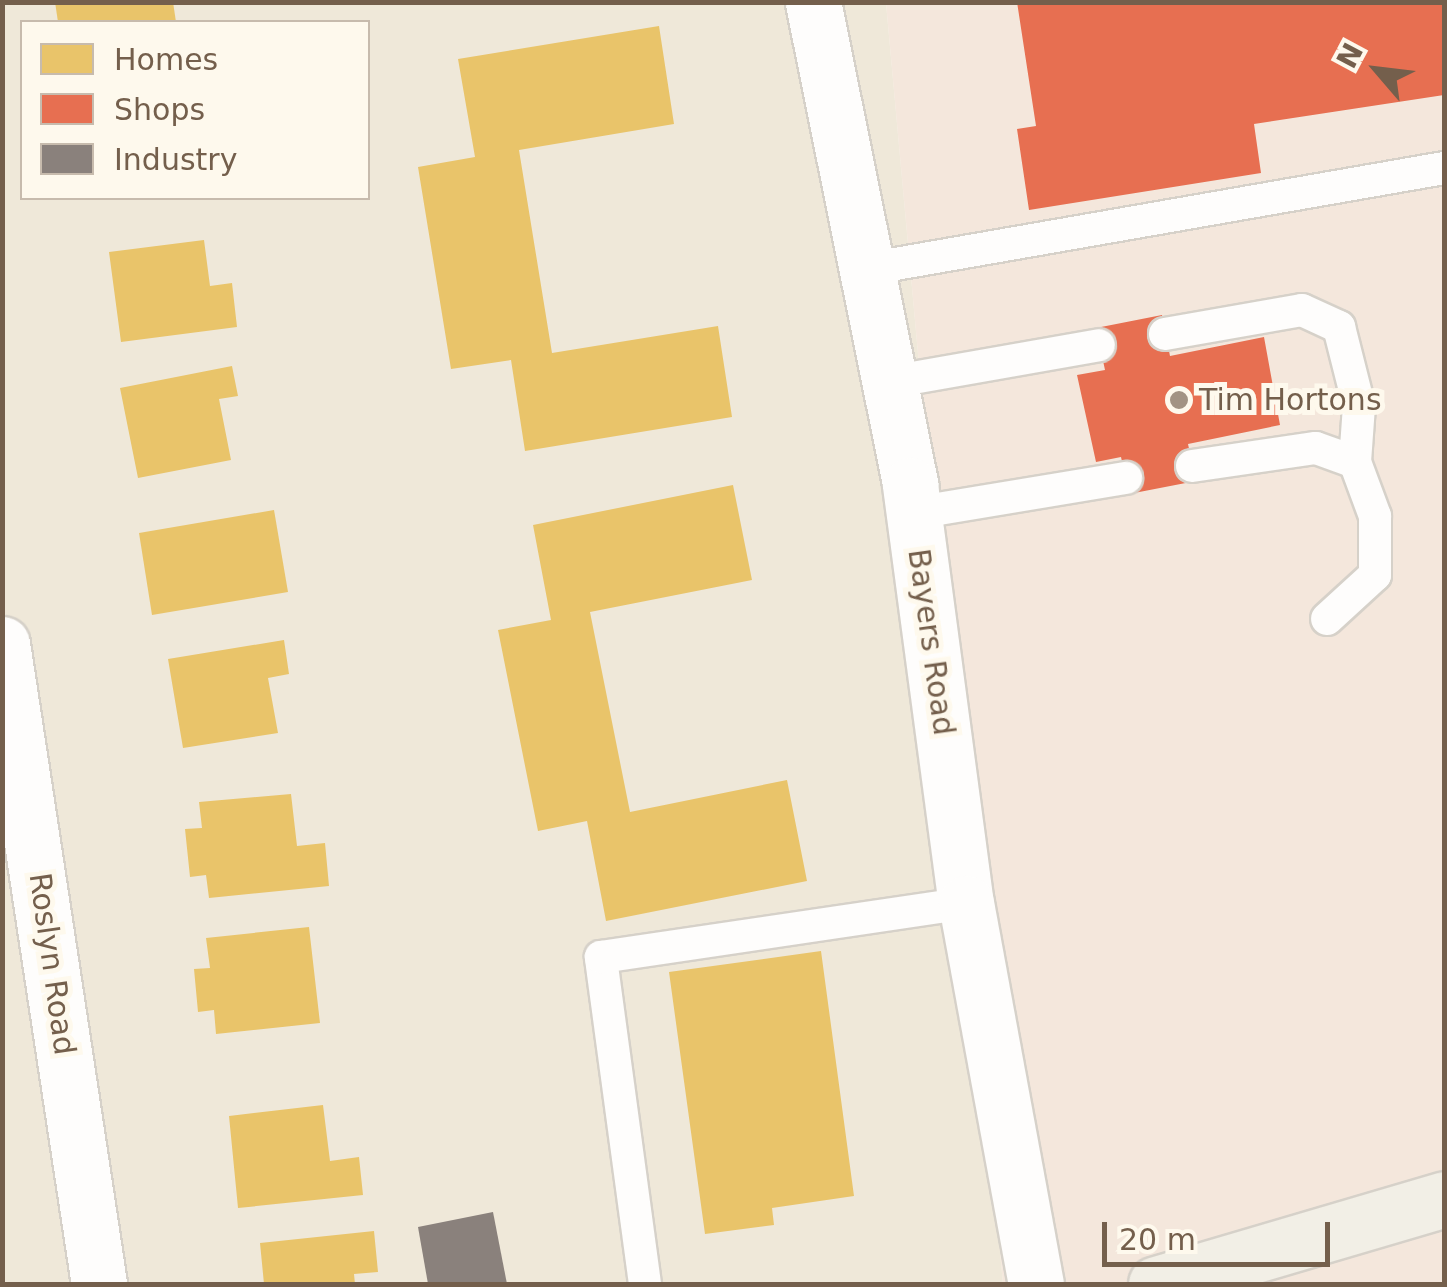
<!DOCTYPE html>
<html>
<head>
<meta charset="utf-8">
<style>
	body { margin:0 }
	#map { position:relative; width:1447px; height:1287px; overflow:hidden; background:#f6f4eb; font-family:"DejaVu Sans",sans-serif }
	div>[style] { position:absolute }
	.residential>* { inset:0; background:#efe8d9 }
	.commercial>* { inset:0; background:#f4e7dc }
	.homes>* { inset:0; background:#e9c46a }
	.shops>* { inset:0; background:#e76f51 }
	.industry>* { inset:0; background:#8a817c }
	.roads { filter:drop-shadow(2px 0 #d6d1c9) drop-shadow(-2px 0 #d6d1c9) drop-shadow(0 2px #d6d1c9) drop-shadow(0 -2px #d6d1c9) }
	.lane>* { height:32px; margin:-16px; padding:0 16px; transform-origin:16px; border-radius:16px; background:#fefdfc }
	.street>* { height:55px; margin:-27.5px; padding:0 27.5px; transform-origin:27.5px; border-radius:27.5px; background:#fefdfc }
	.secondary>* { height:55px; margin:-27.5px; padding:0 27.5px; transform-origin:27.5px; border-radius:27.5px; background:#fefdfc }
	.primary>* { height:55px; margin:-27.5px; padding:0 27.5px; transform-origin:27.5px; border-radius:27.5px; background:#f2efe6 }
	.dots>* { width:28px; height:28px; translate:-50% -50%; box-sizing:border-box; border:5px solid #fef9ed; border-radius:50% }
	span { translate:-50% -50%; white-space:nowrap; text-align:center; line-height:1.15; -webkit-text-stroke:10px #fef9ed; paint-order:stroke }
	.poi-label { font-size:30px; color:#745f4c }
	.left { translate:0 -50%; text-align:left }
	.street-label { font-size:30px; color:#745f4c }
	.frame { position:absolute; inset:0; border:5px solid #745f4c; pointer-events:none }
	.legend { position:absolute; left:20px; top:20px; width:350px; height:180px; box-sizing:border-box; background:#fef9ed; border:2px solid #c7bbad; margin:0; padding:12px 18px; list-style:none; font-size:30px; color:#745f4c }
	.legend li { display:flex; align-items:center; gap:20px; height:50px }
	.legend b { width:50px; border:2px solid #c7bbad }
	.north { position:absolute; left:1327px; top:20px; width:100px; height:100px; -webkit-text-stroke:8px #fef9ed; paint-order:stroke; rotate:298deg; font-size:28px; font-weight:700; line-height:40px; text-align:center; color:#745f4c }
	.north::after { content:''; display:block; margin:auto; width:35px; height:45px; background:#745f4c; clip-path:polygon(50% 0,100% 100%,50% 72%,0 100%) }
	.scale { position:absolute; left:1102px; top:1222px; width:228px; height:45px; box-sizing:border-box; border:5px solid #745f4c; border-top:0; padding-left:12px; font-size:30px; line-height:35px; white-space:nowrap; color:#745f4c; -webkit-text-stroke:8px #fef9ed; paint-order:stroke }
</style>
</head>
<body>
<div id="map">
	<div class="residential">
		<i style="clip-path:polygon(evenodd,3px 3px,886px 3px,1003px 1284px,3px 1284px,3px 3px,22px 22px,368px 22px,368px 198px,22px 198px,22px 22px)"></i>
	</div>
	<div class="commercial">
		<i style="clip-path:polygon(886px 3px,1444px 3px,1444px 1284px,1003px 1284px)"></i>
	</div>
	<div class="homes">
		<i style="clip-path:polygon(55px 2px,173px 2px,176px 22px,58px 22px)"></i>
		<i style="clip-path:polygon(659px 26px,674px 124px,519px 150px,552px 353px,718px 326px,732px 417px,525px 451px,511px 360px,451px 369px,418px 167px,475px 157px,458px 59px)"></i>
		<i style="clip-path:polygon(204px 240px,210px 286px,232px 283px,237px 327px,121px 342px,109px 252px)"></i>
		<i style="clip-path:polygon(232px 366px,238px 396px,219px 399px,231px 460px,138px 478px,120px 388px)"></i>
		<i style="clip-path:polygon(733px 485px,752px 580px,590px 612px,630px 812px,787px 780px,807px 881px,606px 921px,587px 821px,538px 831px,498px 630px,551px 620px,533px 525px)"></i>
		<i style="clip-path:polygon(274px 510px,288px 592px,152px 615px,139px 533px)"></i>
		<i style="clip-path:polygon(284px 640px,289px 674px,268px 678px,278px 733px,183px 748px,168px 659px)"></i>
		<i style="clip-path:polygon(291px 794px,297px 846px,325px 843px,329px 886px,209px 898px,206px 875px,190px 877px,185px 829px,202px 828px,199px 802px)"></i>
		<i style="clip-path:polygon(309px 927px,320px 1023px,216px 1034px,214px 1010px,198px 1012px,194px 969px,210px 968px,206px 938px)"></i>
		<i style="clip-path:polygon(821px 951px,854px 1196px,772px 1208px,774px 1225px,705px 1234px,669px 972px)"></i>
		<i style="clip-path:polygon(323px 1105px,330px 1161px,359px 1157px,363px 1195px,238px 1208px,229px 1116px)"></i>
		<i style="clip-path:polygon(374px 1231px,378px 1272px,354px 1274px,355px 1284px,264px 1284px,260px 1243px)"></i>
	</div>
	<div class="shops">
		<i style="clip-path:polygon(1017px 2px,1444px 2px,1444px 95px,1254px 124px,1261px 173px,1029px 210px,1017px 129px,1036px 126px)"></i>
		<i style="clip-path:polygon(1162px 315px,1170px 356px,1264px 337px,1280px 425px,1188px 444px,1196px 481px,1129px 494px,1121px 457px,1096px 462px,1077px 375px,1105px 370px,1096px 328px)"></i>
	</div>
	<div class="industry">
		<i style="clip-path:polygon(493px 1212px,507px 1284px,428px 1284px,418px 1227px)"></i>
	</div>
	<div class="roads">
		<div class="lane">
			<i style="left:867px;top:269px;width:586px;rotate:-9.93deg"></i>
			<i style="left:1165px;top:334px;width:139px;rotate:-9.9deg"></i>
			<i style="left:1302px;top:310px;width:41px;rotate:24.7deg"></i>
			<i style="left:1339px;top:327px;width:81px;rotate:75.8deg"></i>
			<i style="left:1359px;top:406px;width:56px;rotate:94.1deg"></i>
			<i style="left:890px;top:382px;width:212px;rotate:-10deg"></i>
			<i style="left:1192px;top:466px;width:125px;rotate:-8.3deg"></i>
			<i style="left:1316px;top:448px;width:41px;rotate:19.7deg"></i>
			<i style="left:1355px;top:462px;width:58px;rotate:69.7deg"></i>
			<i style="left:1375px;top:516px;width:59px;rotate:90deg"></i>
			<i style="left:1375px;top:575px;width:65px;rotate:137.5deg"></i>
			<i style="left:914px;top:513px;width:215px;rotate:-9.4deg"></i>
			<i style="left:645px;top:1284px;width:330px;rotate:-97.7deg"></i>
			<i style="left:601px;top:957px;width:369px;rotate:-8.4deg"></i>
		</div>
		<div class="street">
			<i style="left:2px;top:644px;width:647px;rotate:81.38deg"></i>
		</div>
		<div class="secondary">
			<i style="left:813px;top:2px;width:493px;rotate:78.6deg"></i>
			<i style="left:910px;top:485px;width:422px;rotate:82.4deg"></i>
			<i style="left:966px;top:903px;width:387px;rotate:79.6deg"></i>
		</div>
		<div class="primary">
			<i style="left:1156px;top:1284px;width:300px;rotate:-16.4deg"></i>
		</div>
	</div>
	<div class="dots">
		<i style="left:1179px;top:400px;background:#a29384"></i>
	</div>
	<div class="poi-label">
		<span class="left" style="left:1199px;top:400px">Tim Hortons</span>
	</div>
	<div class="street-label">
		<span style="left:931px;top:642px;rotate:82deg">Bayers Road</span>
		<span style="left:52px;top:964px;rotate:82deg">Roslyn Road</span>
	</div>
	<div class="frame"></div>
	<ul class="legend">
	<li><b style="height:28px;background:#e9c46a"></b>Homes</li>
	<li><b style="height:28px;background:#e76f51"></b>Shops</li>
	<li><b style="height:28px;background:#8a817c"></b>Industry</li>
	</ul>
	<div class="north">N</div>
	<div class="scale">20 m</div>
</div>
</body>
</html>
